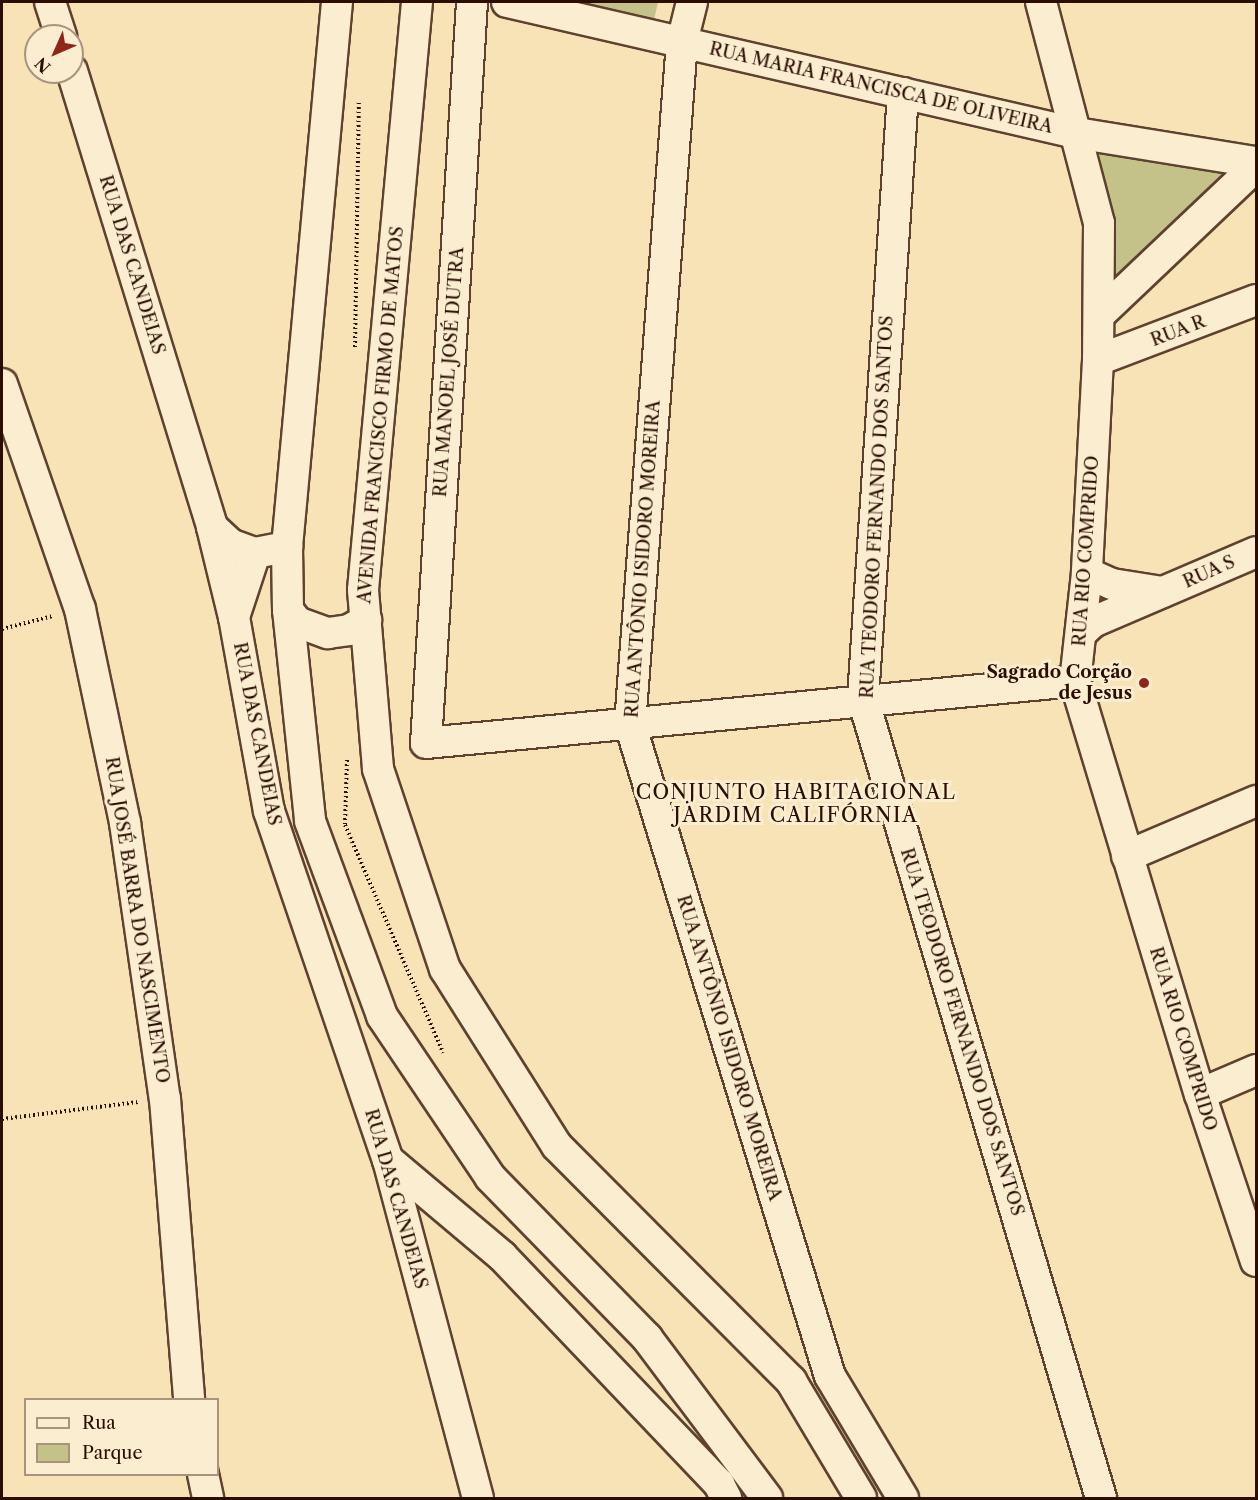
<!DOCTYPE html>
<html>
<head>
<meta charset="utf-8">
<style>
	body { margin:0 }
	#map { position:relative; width:1258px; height:1500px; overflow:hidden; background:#f8e3b6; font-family:"Libre Caslon Text",serif }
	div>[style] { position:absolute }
	.green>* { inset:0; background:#c4c189 }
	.path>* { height:4px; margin-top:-2px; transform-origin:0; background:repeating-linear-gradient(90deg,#2b0d02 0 1.5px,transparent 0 4.5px) }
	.roads { filter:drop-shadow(2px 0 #5e422f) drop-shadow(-2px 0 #5e422f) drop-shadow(0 2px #5e422f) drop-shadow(0 -2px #5e422f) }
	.minor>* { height:30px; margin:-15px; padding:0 15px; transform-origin:15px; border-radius:15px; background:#faedd0 }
	.dots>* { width:16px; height:16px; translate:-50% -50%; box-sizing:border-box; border:3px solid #faedd0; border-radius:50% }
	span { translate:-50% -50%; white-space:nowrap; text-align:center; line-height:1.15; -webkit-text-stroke:6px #faedd0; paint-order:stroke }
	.street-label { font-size:18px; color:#2b0d02 }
	.poi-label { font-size:18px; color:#2b0d02; font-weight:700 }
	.right { translate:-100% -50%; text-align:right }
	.neighbourhood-label { font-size:20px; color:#2b0d02; letter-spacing:1.5px }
	.frame { position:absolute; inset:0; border:3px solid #2b0d02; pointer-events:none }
	.legend { position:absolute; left:24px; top:1398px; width:195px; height:78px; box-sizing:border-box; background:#faedd0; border:2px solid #a7937e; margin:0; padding:8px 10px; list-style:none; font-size:18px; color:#2b0d02 }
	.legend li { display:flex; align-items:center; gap:12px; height:30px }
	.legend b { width:30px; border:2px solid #a7937e }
	.north { position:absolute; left:24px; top:24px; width:60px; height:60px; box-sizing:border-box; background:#faedd0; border:2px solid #a7937e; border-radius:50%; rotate:225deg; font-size:16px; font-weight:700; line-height:24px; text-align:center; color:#2b0d02 }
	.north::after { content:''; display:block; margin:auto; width:21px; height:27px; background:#8f2418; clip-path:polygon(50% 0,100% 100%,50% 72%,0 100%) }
</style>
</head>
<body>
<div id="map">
	<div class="green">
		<i style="clip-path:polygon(578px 2px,658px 2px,654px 20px)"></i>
		<i style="clip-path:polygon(1097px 145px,1245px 178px,1106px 300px,1113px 214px)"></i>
	</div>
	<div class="path">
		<i style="left:355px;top:347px;width:247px;rotate:-89.1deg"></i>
		<i style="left:2px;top:629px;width:53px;rotate:-14.3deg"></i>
		<i style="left:347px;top:760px;width:65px;rotate:91.8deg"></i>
		<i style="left:345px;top:825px;width:248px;rotate:66.7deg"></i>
		<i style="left:2px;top:1119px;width:137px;rotate:-7.1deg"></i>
	</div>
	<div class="roads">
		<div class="minor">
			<i style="left:50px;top:2px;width:36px;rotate:72deg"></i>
			<i style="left:337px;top:2px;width:547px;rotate:95.24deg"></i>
			<i style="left:287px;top:547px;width:63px;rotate:89.1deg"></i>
			<i style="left:288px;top:610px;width:212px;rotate:84deg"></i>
			<i style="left:310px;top:821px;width:208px;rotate:69.7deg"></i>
			<i style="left:382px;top:1016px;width:194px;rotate:56.1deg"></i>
			<i style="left:490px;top:1177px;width:225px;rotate:45.7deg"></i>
			<i style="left:647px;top:1338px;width:200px;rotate:53.1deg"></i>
			<i style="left:417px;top:2px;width:590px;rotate:95.25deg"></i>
			<i style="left:363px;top:590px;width:180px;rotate:85.2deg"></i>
			<i style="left:378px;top:769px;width:211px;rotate:71.5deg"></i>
			<i style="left:445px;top:969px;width:209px;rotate:57.7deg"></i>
			<i style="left:557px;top:1146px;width:332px;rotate:45.1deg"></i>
			<i style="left:791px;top:1381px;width:136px;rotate:59.1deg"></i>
			<i style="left:472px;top:2px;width:742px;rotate:93.55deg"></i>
			<i style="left:426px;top:743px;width:652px;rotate:-5.46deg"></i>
			<i style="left:507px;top:2px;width:584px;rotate:12.97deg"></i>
			<i style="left:1076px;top:133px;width:182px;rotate:9.2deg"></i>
			<i style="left:692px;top:2px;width:41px;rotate:104deg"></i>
			<i style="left:682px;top:42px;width:684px;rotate:94.36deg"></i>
			<i style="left:630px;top:724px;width:682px;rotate:72.95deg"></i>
			<i style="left:830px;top:1376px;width:142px;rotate:59.1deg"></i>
			<i style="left:1041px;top:2px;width:228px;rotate:75.3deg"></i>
			<i style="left:1099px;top:223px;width:137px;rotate:90.4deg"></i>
			<i style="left:1098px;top:360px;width:213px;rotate:93deg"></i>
			<i style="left:1087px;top:573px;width:109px;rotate:96.3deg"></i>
			<i style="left:1075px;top:681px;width:432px;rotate:73.2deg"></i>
			<i style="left:1200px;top:1094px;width:176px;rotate:71.5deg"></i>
			<i style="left:72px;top:71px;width:477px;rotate:72.9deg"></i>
			<i style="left:212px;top:527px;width:93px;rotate:76.3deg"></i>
			<i style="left:234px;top:617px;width:197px;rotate:79.8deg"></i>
			<i style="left:269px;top:811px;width:369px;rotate:71.2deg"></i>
			<i style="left:388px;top:1160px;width:350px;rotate:75.1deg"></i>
			<i style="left:903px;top:93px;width:607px;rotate:93.78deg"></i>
			<i style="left:863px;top:699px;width:834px;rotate:73.41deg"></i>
			<i style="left:1099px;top:315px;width:216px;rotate:-43.5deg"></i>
			<i style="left:1098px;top:360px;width:169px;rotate:-20.8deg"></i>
			<i style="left:2px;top:384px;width:238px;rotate:70.9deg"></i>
			<i style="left:80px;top:609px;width:219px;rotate:78.1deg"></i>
			<i style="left:125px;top:823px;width:279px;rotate:81.8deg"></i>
			<i style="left:165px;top:1099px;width:302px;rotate:85.4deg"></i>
			<i style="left:212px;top:527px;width:25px;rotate:43deg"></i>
			<i style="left:230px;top:544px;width:27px;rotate:20deg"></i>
			<i style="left:255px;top:553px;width:33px;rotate:-11deg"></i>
			<i style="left:1087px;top:573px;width:27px;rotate:24deg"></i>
			<i style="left:1112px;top:584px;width:51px;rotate:9.1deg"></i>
			<i style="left:288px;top:610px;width:15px;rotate:53deg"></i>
			<i style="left:297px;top:622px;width:33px;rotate:20deg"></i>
			<i style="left:328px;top:633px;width:21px;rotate:-8deg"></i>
			<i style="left:349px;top:630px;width:20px;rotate:-30deg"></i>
			<i style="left:234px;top:617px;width:67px;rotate:-71.8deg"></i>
			<i style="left:1082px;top:632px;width:15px;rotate:-42deg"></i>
			<i style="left:1093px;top:622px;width:177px;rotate:-23.2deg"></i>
			<i style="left:1127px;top:856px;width:140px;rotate:-23.1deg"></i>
			<i style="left:1200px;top:1094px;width:61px;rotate:-23.2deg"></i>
			<i style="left:388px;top:1160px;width:149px;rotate:40.1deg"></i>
			<i style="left:502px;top:1256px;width:315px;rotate:46.4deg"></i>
			<i style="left:719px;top:1484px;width:16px;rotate:63deg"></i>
			<i style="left:203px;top:1474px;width:25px;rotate:78deg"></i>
		</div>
	</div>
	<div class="dots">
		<i style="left:1144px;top:683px;background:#8f2418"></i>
	</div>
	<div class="street-label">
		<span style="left:881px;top:88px;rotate:13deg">RUA MARIA FRANCISCA DE OLIVEIRA</span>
		<span style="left:132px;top:265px;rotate:73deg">RUA DAS CANDEIAS</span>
		<span style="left:1178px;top:331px;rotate:-21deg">RUA R</span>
		<span style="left:449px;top:372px;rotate:-86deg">RUA MANOEL JOSÉ DUTRA</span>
		<span style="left:381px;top:415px;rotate:-85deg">AVENIDA FRANCISCO FIRMO DE MATOS</span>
		<span style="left:877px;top:507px;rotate:-87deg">RUA TEODORO FERNANDO DOS SANTOS</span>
		<span style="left:1086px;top:551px;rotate:-86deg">RUA RIO COMPRIDO</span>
		<span style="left:643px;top:559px;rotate:-86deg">RUA ANTÔNIO ISIDORO MOREIRA</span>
		<span style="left:1209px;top:572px;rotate:-24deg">RUA S</span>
		<span style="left:257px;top:734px;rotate:79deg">RUA DAS CANDEIAS</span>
		<span style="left:137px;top:920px;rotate:81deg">RUA JOSÉ BARRA DO NASCIMENTO</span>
		<span style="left:962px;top:1032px;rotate:73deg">RUA TEODORO FERNANDO DOS SANTOS</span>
		<span style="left:1183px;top:1039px;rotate:73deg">RUA RIO COMPRIDO</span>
		<span style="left:729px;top:1048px;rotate:73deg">RUA ANTÔNIO ISIDORO MOREIRA</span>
		<span style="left:396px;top:1199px;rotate:74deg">RUA DAS CANDEIAS</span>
	</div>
	<div class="poi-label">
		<span class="right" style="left:1132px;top:683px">Sagrado Corção<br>de Jesus</span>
	</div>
	<div class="neighbourhood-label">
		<span style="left:796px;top:804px">CONJUNTO HABITACIONAL<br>JARDIM CALIFÓRNIA</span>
	</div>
	<div class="frame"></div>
	<ul class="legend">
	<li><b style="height:8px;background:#faedd0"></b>Rua</li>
	<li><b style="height:16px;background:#c4c189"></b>Parque</li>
	</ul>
	<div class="north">N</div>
</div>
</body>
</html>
